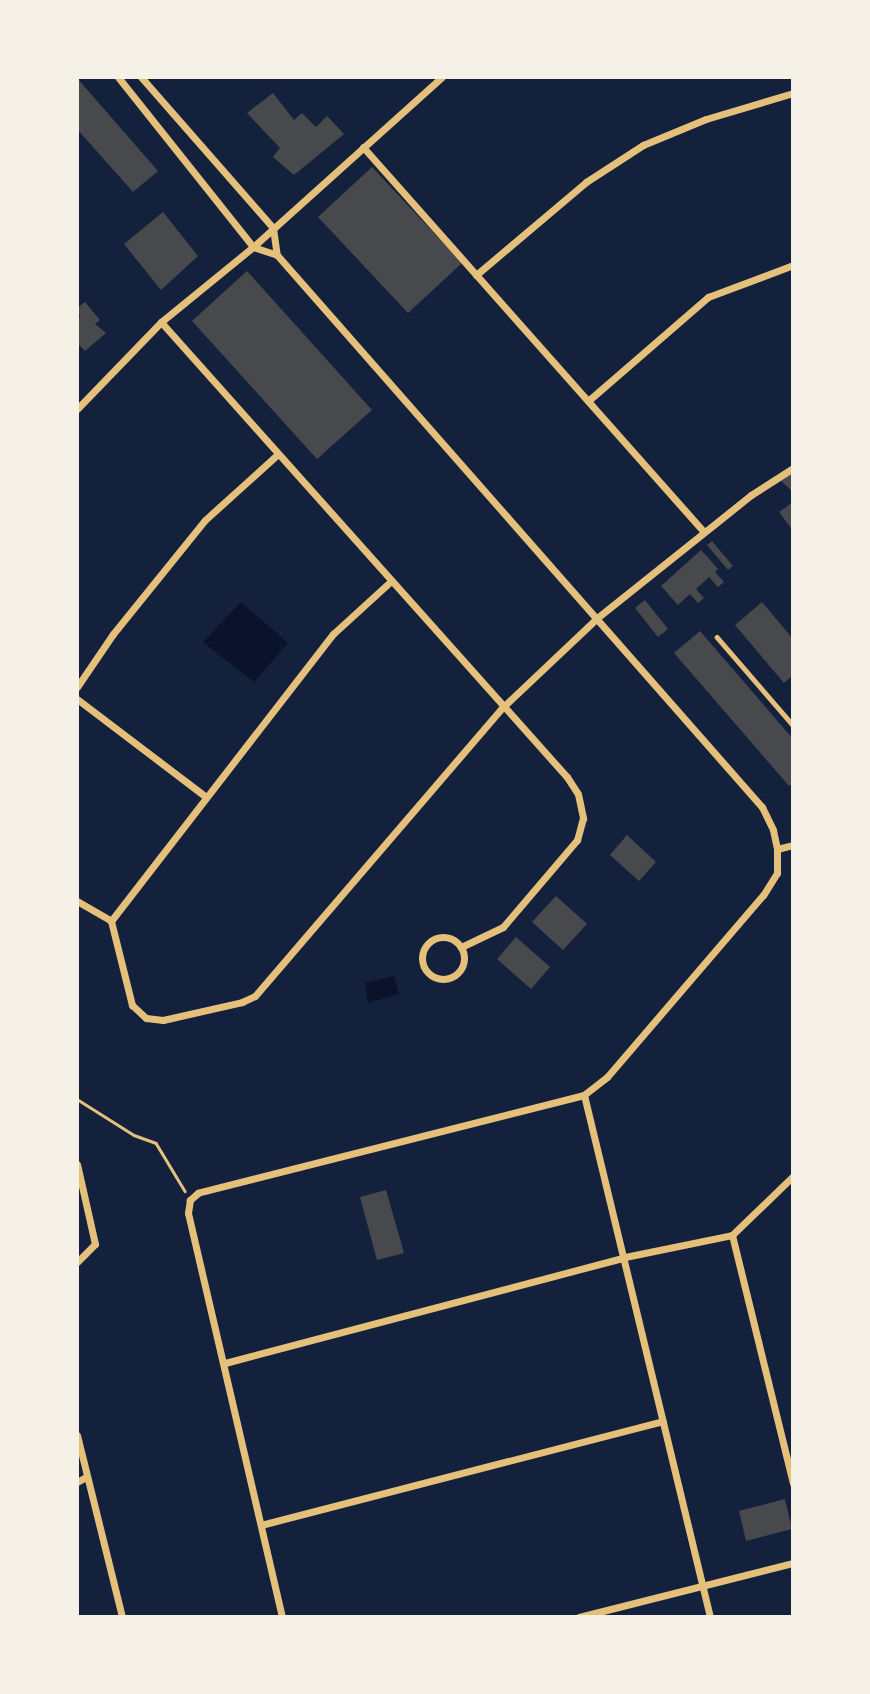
<!DOCTYPE html>
<html>
<head>
<meta charset="utf-8">
<style>
	body { margin:0 }
	#map { position:relative; width:870px; height:1694px; overflow:hidden; background:#14213d; font-family:Inter,sans-serif }
	div>[style] { position:absolute }
	.water>* { inset:0; background:#0b132b }
	.building>* { inset:0; background:#48494c }
	.path>* { height:2.5px; margin:-1.25px; padding:0 1.25px; transform-origin:1.25px; border-radius:1.25px; background:#e5c07b }
	.service>* { height:4.5px; margin:-2.25px; padding:0 2.25px; transform-origin:2.25px; border-radius:2.25px; background:#e5c07b }
	.minor>* { height:7px; margin:-3.5px; padding:0 3.5px; transform-origin:3.5px; border-radius:3.5px; background:#e5c07b }
	.minor>.ring { margin:-3.5px; padding:0; box-sizing:content-box; background:none; border:7px solid #e5c07b; border-radius:50% }
	span { translate:-50% -50%; white-space:nowrap; text-align:center; line-height:1.15; -webkit-text-stroke:5px #f6f1e7; paint-order:stroke }
	.frame { position:absolute; inset:0; border:79px solid #f6f1e7; pointer-events:none }
</style>
</head>
<body>
<div id="map">
	<div class="water">
		<i style="clip-path:polygon(241px 602px,288px 643px,254px 682px,203px 642px)"></i>
		<i style="clip-path:polygon(394px 976px,399px 994px,368px 1003px,365px 983px)"></i>
	</div>
	<div class="building">
		<i style="clip-path:polygon(77px 78px,158px 171px,133px 192px,77px 129px)"></i>
		<i style="clip-path:polygon(273px 93px,294px 120px,302px 113px,316px 127px,327px 116px,344px 134px,294px 175px,273px 157px,280px 148px,247px 113px)"></i>
		<i style="clip-path:polygon(372px 167px,462px 263px,408px 313px,318px 217px)"></i>
		<i style="clip-path:polygon(163px 212px,198px 256px,161px 290px,124px 244px)"></i>
		<i style="clip-path:polygon(247px 271px,372px 410px,317px 459px,192px 321px)"></i>
		<i style="clip-path:polygon(85px 302px,100px 320px,95px 324px,106px 333px,85px 351px,77px 343px,77px 320px,80px 317px,77px 308px)"></i>
		<i style="clip-path:polygon(793px 472px,793px 492px,781px 481px)"></i>
		<i style="clip-path:polygon(793px 502px,793px 531px,779px 512px)"></i>
		<i style="clip-path:polygon(712px 541px,733px 566px,728px 570px,707px 545px)"></i>
		<i style="clip-path:polygon(701px 550px,718px 569px,715px 572px,724px 582px,718px 587px,709px 577px,696px 589px,704px 598px,698px 603px,690px 594px,678px 605px,661px 586px)"></i>
		<i style="clip-path:polygon(645px 600px,668px 629px,658px 637px,635px 608px)"></i>
		<i style="clip-path:polygon(762px 602px,793px 639px,793px 675px,784px 683px,735px 625px)"></i>
		<i style="clip-path:polygon(700px 631px,793px 739px,793px 783px,789px 786px,674px 653px)"></i>
		<i style="clip-path:polygon(627px 835px,656px 862px,639px 881px,610px 855px)"></i>
		<i style="clip-path:polygon(556px 896px,587px 924px,563px 950px,532px 922px)"></i>
		<i style="clip-path:polygon(516px 937px,550px 967px,531px 989px,497px 959px)"></i>
		<i style="clip-path:polygon(386px 1190px,404px 1253px,377px 1260px,360px 1197px)"></i>
		<i style="clip-path:polygon(785px 1499px,792px 1529px,746px 1541px,739px 1511px)"></i>
	</div>
	<div class="path">
		<i style="left:77px;top:1099px;width:67px;rotate:32.3deg"></i>
		<i style="left:134px;top:1135px;width:23px;rotate:20deg"></i>
		<i style="left:156px;top:1143px;width:56px;rotate:58.9deg"></i>
	</div>
	<div class="service">
		<i style="left:717px;top:637px;width:116px;rotate:49.2deg"></i>
	</div>
	<div class="minor">
		<i style="left:118px;top:77px;width:217px;rotate:51.5deg"></i>
		<i style="left:253px;top:247px;width:25px;rotate:18deg"></i>
		<i style="left:277px;top:255px;width:735px;rotate:48.7deg"></i>
		<i style="left:762px;top:807px;width:25px;rotate:64deg"></i>
		<i style="left:773px;top:830px;width:19px;rotate:78deg"></i>
		<i style="left:777px;top:849px;width:24px;rotate:90deg"></i>
		<i style="left:777px;top:873px;width:26px;rotate:122deg"></i>
		<i style="left:763px;top:895px;width:240px;rotate:130.6deg"></i>
		<i style="left:607px;top:1077px;width:29px;rotate:142deg"></i>
		<i style="left:584px;top:1095px;width:398px;rotate:165.8deg"></i>
		<i style="left:198px;top:1193px;width:11px;rotate:139deg"></i>
		<i style="left:190px;top:1200px;width:13px;rotate:99deg"></i>
		<i style="left:188px;top:1213px;width:415px;rotate:76.9deg"></i>
		<i style="left:141px;top:77px;width:201px;rotate:48.8deg"></i>
		<i style="left:273px;top:228px;width:27px;rotate:82deg"></i>
		<i style="left:363px;top:147px;width:514px;rotate:48.47deg"></i>
		<i style="left:476px;top:275px;width:144px;rotate:-40.2deg"></i>
		<i style="left:586px;top:182px;width:68px;rotate:-33deg"></i>
		<i style="left:643px;top:145px;width:68px;rotate:-22.4deg"></i>
		<i style="left:706px;top:119px;width:91px;rotate:-16.6deg"></i>
		<i style="left:161px;top:322px;width:610px;rotate:48.26deg"></i>
		<i style="left:567px;top:777px;width:20px;rotate:57deg"></i>
		<i style="left:578px;top:794px;width:25px;rotate:78deg"></i>
		<i style="left:583px;top:818px;width:23px;rotate:105deg"></i>
		<i style="left:577px;top:840px;width:114px;rotate:130.4deg"></i>
		<i style="left:503px;top:927px;width:47px;rotate:154.5deg"></i>
		<i style="left:588px;top:401px;width:159px;rotate:-40.9deg"></i>
		<i style="left:708px;top:297px;width:91px;rotate:-20.6deg"></i>
		<i style="left:77px;top:409px;width:121px;rotate:-46deg"></i>
		<i style="left:161px;top:322px;width:119px;rotate:-39.2deg"></i>
		<i style="left:253px;top:247px;width:254px;rotate:-42deg"></i>
		<i style="left:77px;top:687px;width:64px;rotate:-55.8deg"></i>
		<i style="left:113px;top:634px;width:146px;rotate:-51.1deg"></i>
		<i style="left:205px;top:520px;width:97px;rotate:-42.1deg"></i>
		<i style="left:77px;top:699px;width:161px;rotate:37.2deg"></i>
		<i style="left:777px;top:849px;width:16px;rotate:-14deg"></i>
		<i style="left:77px;top:901px;width:39px;rotate:30deg"></i>
		<i style="left:111px;top:921px;width:87px;rotate:76deg"></i>
		<i style="left:132px;top:1005px;width:19px;rotate:43deg"></i>
		<i style="left:146px;top:1018px;width:17px;rotate:7deg"></i>
		<i style="left:163px;top:1020px;width:81px;rotate:-12.8deg"></i>
		<i style="left:242px;top:1002px;width:14px;rotate:-25deg"></i>
		<i style="left:255px;top:996px;width:381px;rotate:-49.4deg"></i>
		<i style="left:503px;top:707px;width:129px;rotate:-43.4deg"></i>
		<i style="left:597px;top:618px;width:197px;rotate:-38.6deg"></i>
		<i style="left:751px;top:495px;width:50px;rotate:-32.7deg"></i>
		<i style="left:111px;top:921px;width:363px;rotate:-52.3deg"></i>
		<i style="left:333px;top:634px;width:79px;rotate:-42.4deg"></i>
		<i class="ring" style="left:422px;top:937px;width:35px;height:35px"></i>
		<i style="left:584px;top:1095px;width:537px;rotate:76.43deg"></i>
		<i style="left:77px;top:1164px;width:82px;rotate:77.3deg"></i>
		<i style="left:95px;top:1244px;width:25px;rotate:135deg"></i>
		<i style="left:732px;top:1235px;width:256px;rotate:76.2deg"></i>
		<i style="left:225px;top:1363px;width:414px;rotate:-14.8deg"></i>
		<i style="left:625px;top:1257px;width:109px;rotate:-11.6deg"></i>
		<i style="left:732px;top:1235px;width:85px;rotate:-44deg"></i>
		<i style="left:77px;top:1435px;width:187px;rotate:76.1deg"></i>
		<i style="left:77px;top:1482px;width:10px;rotate:-29deg"></i>
		<i style="left:261px;top:1525px;width:415px;rotate:-14.5deg"></i>
		<i style="left:579px;top:1617px;width:221px;rotate:-14.2deg"></i>
	</div>
	<div class="frame"></div>
</div>
</body>
</html>
